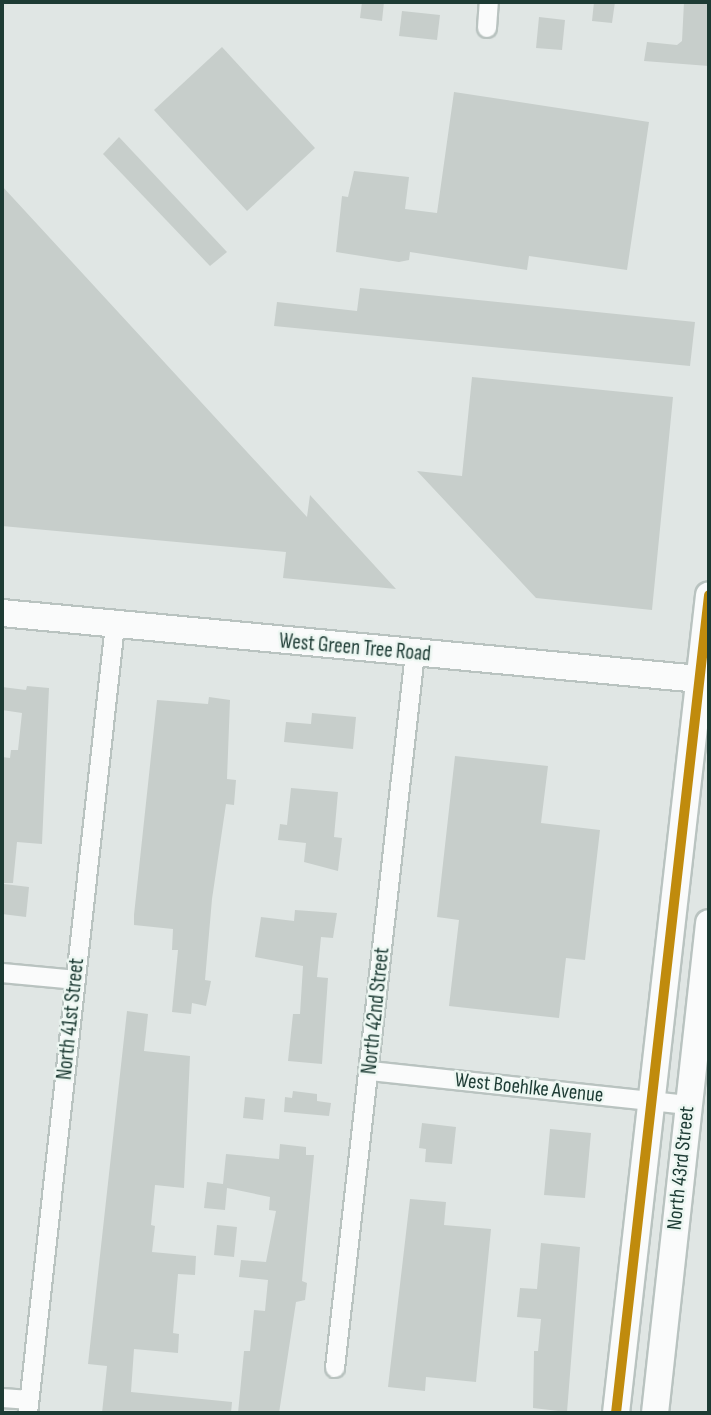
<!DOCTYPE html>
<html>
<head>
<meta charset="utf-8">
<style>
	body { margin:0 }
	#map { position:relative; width:711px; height:1415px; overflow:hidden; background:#e0e6e4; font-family:"Sofia Sans Condensed",sans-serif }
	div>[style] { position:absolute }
	.building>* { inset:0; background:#c7cecb }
	.roads { filter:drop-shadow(2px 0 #b9c3c0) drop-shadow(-2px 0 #b9c3c0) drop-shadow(0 2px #b9c3c0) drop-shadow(0 -2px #b9c3c0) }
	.street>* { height:18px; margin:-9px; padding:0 9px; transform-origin:9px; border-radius:9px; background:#fafbfb }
	.secondary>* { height:26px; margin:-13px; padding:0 13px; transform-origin:13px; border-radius:13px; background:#fafbfb }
	.bus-1>* { height:10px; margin:-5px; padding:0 5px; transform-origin:5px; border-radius:5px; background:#c08b0d }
	span { translate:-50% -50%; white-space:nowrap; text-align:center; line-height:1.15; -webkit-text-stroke:5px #edf7f2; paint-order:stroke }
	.street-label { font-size:21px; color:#1d3b34 }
	.frame { position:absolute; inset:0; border:4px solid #1d3b34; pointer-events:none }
</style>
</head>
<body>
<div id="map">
	<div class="building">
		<i style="clip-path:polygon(362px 2px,384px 2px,382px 21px,360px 18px)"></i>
		<i style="clip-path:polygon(594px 2px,615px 2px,612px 23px,592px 21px)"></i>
		<i style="clip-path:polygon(684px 2px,709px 4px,709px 66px,644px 61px,647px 42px,677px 45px,682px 41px)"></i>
		<i style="clip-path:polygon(402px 11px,440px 15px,437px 40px,399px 36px)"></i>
		<i style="clip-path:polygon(539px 17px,565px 20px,562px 50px,536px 48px)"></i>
		<i style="clip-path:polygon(222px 47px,315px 148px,247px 211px,154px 110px)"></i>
		<i style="clip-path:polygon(454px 92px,649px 122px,627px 270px,529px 256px,527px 270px,410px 252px,409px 260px,399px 262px,336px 252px,342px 196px,348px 197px,354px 171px,409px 177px,405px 209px,437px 213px)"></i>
		<i style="clip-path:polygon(119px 137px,227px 252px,210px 266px,103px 154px)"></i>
		<i style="clip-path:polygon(2px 186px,307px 517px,310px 495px,396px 589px,283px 578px,286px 552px,2px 526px)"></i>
		<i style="clip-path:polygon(360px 288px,695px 322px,690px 366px,274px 326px,277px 302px,357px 311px)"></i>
		<i style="clip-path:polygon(472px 377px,673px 397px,652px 610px,536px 598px,417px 471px,462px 476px)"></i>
		<i style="clip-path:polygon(27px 686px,49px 688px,42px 844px,17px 842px,13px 883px,2px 883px,2px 757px,10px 758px,11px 750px,18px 750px,22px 713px,2px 710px,2px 687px,26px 690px)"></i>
		<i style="clip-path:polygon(209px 697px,230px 700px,227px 779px,236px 780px,234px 805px,226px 804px,212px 899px,205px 980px,211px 981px,206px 1006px,192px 1003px,191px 1014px,172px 1012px,178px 950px,172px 950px,173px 929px,134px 925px,134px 915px,157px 700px,208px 704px)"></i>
		<i style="clip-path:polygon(312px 713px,356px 717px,353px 749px,284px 742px,286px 722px,311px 724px)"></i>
		<i style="clip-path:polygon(455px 756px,548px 766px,541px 823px,600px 830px,585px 960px,566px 958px,559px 1018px,449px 1006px,459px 920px,437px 917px)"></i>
		<i style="clip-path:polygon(291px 788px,338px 792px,334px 837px,342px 838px,338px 871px,304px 862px,306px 843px,278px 840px,280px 824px,287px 825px)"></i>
		<i style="clip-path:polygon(4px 884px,29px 887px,26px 917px,2px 914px)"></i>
		<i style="clip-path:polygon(295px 910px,337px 913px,333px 938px,321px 937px,317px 977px,328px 978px,322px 1064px,288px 1061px,293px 1014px,300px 1014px,303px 966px,255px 957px,261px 917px,294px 921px)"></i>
		<i style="clip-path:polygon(127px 1011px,148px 1014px,144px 1051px,190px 1056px,184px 1188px,155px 1185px,151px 1225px,155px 1226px,152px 1252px,196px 1256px,195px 1275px,178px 1274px,173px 1333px,179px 1334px,178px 1353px,134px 1349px,131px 1392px,232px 1402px,231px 1413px,102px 1413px,107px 1366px,88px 1364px)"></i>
		<i style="clip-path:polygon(293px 1091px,317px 1094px,317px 1101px,331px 1103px,329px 1116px,284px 1112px,285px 1097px,292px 1098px)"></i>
		<i style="clip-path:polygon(245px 1097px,265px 1099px,263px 1120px,243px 1118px)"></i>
		<i style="clip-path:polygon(422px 1123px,456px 1127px,452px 1164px,425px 1162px,426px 1149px,419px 1148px)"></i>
		<i style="clip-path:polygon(550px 1129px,591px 1133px,585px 1198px,544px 1195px)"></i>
		<i style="clip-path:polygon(280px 1144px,306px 1147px,306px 1155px,314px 1155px,302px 1281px,307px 1283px,305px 1300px,296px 1302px,279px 1413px,238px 1413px,244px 1351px,250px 1351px,254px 1310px,265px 1311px,268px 1280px,239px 1277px,241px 1260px,266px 1262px,276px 1211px,269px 1210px,270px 1197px,227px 1188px,225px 1210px,204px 1208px,207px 1182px,223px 1184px,226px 1154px,279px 1159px)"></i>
		<i style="clip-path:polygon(410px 1199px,446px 1202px,444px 1225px,491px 1229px,476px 1382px,426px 1377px,425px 1391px,388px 1387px)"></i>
		<i style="clip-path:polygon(217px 1225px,237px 1227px,234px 1257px,214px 1255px)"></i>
		<i style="clip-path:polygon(541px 1243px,580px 1247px,567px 1412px,533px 1408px,534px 1351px,538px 1351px,541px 1319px,517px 1317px,520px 1288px,537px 1289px)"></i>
	</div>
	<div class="roads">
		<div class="street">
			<i style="left:487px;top:28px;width:26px;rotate:-86deg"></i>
			<i style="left:2px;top:973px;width:74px;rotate:5.4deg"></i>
			<i style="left:370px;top:1071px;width:320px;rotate:6.1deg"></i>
			<i style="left:335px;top:1368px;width:718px;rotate:-83.61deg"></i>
			<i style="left:2px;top:1398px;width:27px;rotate:4deg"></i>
			<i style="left:28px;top:1413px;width:793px;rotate:-83.7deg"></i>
		</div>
		<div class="secondary">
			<i style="left:2px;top:613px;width:710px;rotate:5.41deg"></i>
			<i style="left:616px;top:1413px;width:823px;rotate:-83.51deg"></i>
			<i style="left:655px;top:1413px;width:493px;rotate:-83.7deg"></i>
		</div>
	</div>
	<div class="bus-1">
		<i style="left:616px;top:1413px;width:823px;rotate:-83.51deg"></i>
	</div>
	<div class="street-label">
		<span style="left:355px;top:648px;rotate:5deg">West Green Tree Road</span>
		<span style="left:376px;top:1011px;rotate:-84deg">North 42nd Street</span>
		<span style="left:71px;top:1019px;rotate:-84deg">North 41st Street</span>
		<span style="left:529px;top:1088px;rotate:6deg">West Boehlke Avenue</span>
		<span style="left:681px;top:1168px;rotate:-84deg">North 43rd Street</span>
	</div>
	<div class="frame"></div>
</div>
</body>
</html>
